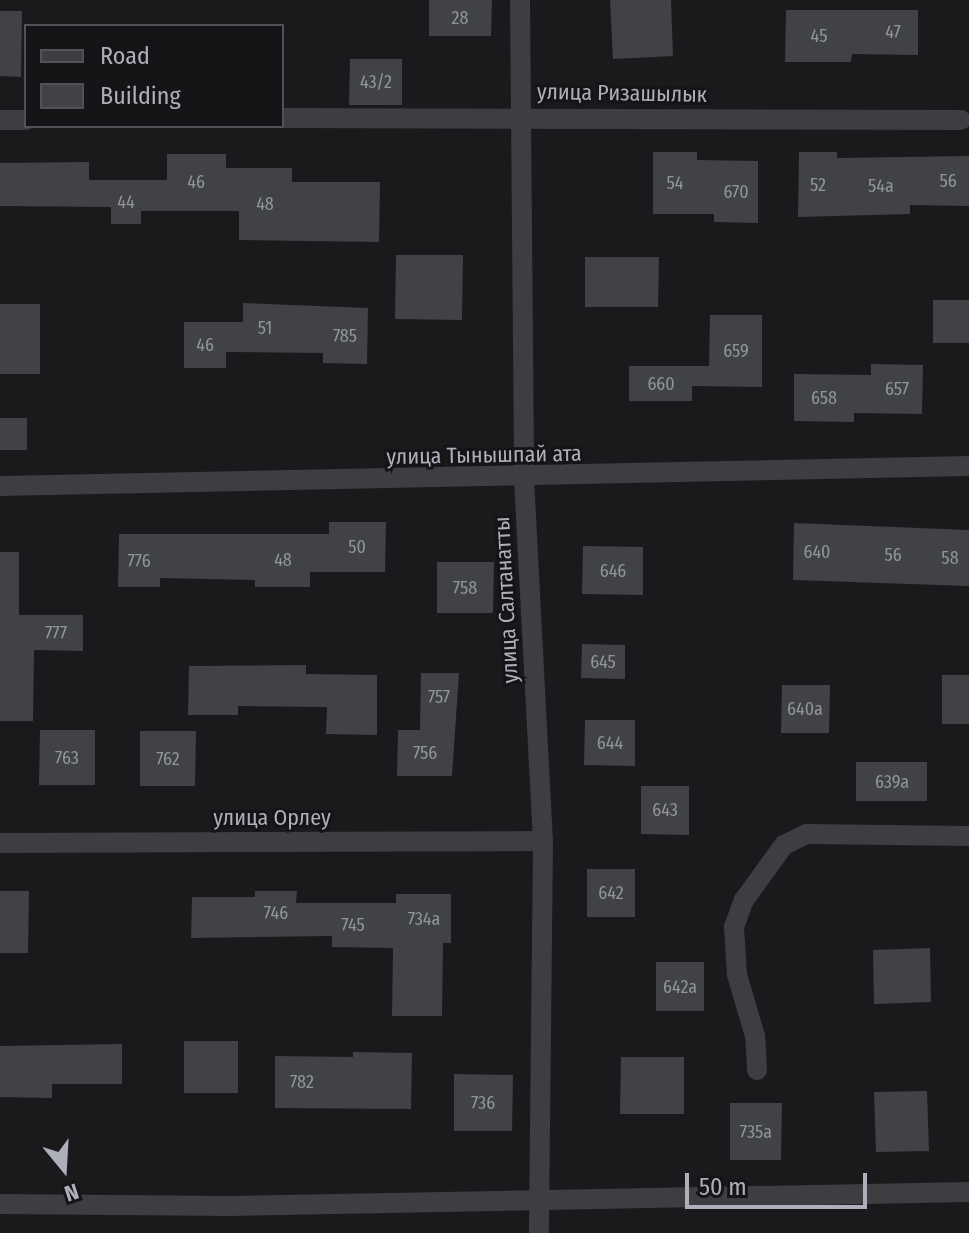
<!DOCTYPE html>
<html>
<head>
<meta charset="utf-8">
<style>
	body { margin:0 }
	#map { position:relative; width:969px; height:1233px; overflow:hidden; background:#1a1a1c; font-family:"Fira Sans Condensed",sans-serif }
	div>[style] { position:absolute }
	.building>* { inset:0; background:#414245 }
	.street>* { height:20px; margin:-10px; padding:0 10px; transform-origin:10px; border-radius:10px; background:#3d3d42 }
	span { translate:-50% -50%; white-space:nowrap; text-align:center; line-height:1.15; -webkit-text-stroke:6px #151517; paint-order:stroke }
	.number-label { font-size:18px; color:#92949d }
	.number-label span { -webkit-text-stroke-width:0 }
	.street-label { font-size:22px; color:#adafba }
	.legend { position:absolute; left:24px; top:24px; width:260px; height:104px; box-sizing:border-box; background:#151517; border:2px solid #525358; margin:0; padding:10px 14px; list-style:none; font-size:24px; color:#adafba }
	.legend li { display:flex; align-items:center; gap:16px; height:40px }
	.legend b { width:40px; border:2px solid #525358 }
	.north { position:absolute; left:24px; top:1129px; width:80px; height:80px; -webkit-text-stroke:6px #151517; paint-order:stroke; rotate:162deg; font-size:22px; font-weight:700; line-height:32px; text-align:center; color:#adafba }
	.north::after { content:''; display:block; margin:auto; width:28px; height:36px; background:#adafba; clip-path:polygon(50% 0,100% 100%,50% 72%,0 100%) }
	.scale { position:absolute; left:685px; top:1173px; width:182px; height:36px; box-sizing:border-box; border:4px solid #adafba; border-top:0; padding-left:10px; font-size:24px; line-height:28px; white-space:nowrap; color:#adafba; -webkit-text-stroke:6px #151517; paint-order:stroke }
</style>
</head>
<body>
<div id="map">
	<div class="building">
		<i style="clip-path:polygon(429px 0,492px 0,491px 36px,429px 36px)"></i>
		<i style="clip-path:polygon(610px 0,671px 0,673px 56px,613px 59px)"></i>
		<i style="clip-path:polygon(786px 10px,918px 10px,918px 55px,852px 54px,851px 62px,785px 62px)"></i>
		<i style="clip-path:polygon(0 11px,22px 11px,21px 77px,0 76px)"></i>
		<i style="clip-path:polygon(350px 59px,402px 59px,402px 105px,349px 105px)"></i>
		<i style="clip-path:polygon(653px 152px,697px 152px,697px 160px,758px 161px,758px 223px,714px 222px,714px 214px,653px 214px)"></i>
		<i style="clip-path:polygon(799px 152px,837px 152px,837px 158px,969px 156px,969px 206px,910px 205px,910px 214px,798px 217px)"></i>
		<i style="clip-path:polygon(167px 154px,226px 154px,226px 168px,292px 168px,292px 182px,380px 182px,379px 242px,239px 240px,239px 211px,141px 211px,141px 224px,111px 224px,111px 207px,0 206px,0 163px,89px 162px,89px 180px,167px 180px)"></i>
		<i style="clip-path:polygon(396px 255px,463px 255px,462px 320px,395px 319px)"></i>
		<i style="clip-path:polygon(585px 257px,659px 257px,658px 307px,585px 307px)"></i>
		<i style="clip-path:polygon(933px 300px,969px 300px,969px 343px,933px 343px)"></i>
		<i style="clip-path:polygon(243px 303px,368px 308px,367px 364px,323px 363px,323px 353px,226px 352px,226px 368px,184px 368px,184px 322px,243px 322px)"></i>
		<i style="clip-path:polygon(0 304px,40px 304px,40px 374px,0 374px)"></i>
		<i style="clip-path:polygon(710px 315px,762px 315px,762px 387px,692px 386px,692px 401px,629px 401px,629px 366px,709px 366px)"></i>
		<i style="clip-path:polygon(871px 364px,923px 365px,922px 414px,854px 413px,854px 422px,794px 421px,794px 374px,871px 375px)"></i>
		<i style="clip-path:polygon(0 418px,27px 418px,27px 450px,0 450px)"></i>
		<i style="clip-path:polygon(329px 522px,386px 522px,385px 572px,310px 572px,310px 587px,255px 587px,255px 580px,160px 578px,160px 587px,118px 587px,119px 534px,329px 534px)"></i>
		<i style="clip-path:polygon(794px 523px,969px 530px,969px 586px,793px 580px)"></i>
		<i style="clip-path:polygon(583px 546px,643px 547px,643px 595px,582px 594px)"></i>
		<i style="clip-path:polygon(0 552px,19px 552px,19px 615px,83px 615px,83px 651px,34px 650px,33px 721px,0 721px)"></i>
		<i style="clip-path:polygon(437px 562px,494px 562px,493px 613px,437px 613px)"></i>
		<i style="clip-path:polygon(582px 644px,625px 645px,625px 679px,581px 678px)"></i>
		<i style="clip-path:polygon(306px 665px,306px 674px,377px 675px,377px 735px,326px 734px,327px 707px,238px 706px,238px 715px,188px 715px,189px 666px)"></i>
		<i style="clip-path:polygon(421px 673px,459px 673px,452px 776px,397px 776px,398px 730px,420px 730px)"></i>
		<i style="clip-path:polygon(942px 675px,969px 675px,969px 724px,942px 724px)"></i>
		<i style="clip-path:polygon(782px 685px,830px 685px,829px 733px,781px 733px)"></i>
		<i style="clip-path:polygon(585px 720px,635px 720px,635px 766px,584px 765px)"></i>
		<i style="clip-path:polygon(40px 730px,95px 730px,95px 785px,39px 785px)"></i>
		<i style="clip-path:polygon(140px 731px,196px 731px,195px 786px,140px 786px)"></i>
		<i style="clip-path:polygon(856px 762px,927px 762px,927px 801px,856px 801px)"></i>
		<i style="clip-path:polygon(641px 786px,689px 786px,689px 835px,641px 834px)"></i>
		<i style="clip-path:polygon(587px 869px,635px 869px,635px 917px,587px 917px)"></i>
		<i style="clip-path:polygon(0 891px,29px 891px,28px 953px,0 953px)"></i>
		<i style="clip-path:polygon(255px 891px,297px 891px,296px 903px,396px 903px,396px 894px,451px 894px,451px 943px,443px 943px,442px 1016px,392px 1016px,393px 948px,332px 947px,332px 936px,191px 938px,192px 897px,255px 897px)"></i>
		<i style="clip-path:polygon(930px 948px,931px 1002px,874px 1004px,873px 950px)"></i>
		<i style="clip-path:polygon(656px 962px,704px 962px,704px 1011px,656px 1011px)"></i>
		<i style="clip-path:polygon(184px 1041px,238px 1041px,238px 1093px,184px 1093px)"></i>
		<i style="clip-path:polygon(122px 1044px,122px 1084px,52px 1084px,52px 1098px,0 1097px,0 1046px)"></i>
		<i style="clip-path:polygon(353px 1052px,412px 1053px,411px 1109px,275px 1108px,275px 1056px,353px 1057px)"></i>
		<i style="clip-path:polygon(621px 1057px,684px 1057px,684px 1114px,620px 1114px)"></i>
		<i style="clip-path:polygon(454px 1074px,513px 1075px,512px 1131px,454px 1131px)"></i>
		<i style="clip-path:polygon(927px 1091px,929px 1151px,876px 1152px,874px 1092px)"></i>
		<i style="clip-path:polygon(730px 1103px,782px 1103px,781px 1160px,730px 1160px)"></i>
	</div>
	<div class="street">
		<i style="left:520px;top:0;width:479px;rotate:89.5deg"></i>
		<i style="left:524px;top:479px;width:362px;rotate:87deg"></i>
		<i style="left:543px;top:841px;width:392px;rotate:90.6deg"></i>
		<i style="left:282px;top:118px;width:679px;rotate:0.17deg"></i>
		<i style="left:0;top:120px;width:26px"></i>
		<i style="left:0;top:486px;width:969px;rotate:-1.18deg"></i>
		<i style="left:0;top:843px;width:543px;rotate:-0.21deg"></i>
		<i style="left:757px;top:1070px;width:34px;rotate:-93deg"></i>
		<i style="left:755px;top:1036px;width:64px;rotate:-106.4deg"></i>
		<i style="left:737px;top:975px;width:48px;rotate:-93.6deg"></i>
		<i style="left:734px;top:927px;width:29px;rotate:-70deg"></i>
		<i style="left:744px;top:900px;width:68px;rotate:-54deg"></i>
		<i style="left:784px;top:845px;width:25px;rotate:-26deg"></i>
		<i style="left:807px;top:834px;width:162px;rotate:0.7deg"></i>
		<i style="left:0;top:1204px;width:230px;rotate:0.5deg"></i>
		<i style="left:230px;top:1206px;width:739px;rotate:-1.09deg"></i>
	</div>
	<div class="number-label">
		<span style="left:460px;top:18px">28</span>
		<span style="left:893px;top:32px">47</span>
		<span style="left:819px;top:36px">45</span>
		<span style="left:376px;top:82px">43/2</span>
		<span style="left:948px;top:181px">56</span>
		<span style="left:196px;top:182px">46</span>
		<span style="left:675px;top:183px">54</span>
		<span style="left:818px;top:185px">52</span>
		<span style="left:881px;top:186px">54а</span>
		<span style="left:736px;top:192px">670</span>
		<span style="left:126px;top:202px">44</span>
		<span style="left:265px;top:204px">48</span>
		<span style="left:265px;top:328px">51</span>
		<span style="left:345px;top:336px">785</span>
		<span style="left:205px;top:345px">46</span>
		<span style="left:736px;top:351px">659</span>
		<span style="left:661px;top:384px">660</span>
		<span style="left:897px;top:389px">657</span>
		<span style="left:824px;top:398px">658</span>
		<span style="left:357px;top:547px">50</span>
		<span style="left:817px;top:552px">640</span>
		<span style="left:893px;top:555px">56</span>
		<span style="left:950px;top:558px">58</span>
		<span style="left:283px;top:560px">48</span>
		<span style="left:139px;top:561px">776</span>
		<span style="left:613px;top:571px">646</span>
		<span style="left:465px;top:588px">758</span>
		<span style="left:56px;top:633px">777</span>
		<span style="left:603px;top:662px">645</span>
		<span style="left:439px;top:697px">757</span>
		<span style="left:805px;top:709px">640а</span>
		<span style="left:610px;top:743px">644</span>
		<span style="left:425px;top:753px">756</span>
		<span style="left:67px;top:758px">763</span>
		<span style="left:168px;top:759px">762</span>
		<span style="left:892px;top:782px">639а</span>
		<span style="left:665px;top:810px">643</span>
		<span style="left:611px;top:893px">642</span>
		<span style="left:276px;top:913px">746</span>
		<span style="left:424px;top:919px">734а</span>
		<span style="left:353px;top:925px">745</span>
		<span style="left:680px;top:987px">642а</span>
		<span style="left:302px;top:1082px">782</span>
		<span style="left:483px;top:1103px">736</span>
		<span style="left:756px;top:1132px">735а</span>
	</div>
	<div class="street-label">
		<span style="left:622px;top:93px;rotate:1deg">улица Ризашылык</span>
		<span style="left:484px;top:455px;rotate:-1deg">улица Тынышпай ата</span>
		<span style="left:506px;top:600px;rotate:-93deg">улица Салтанатты</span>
		<span style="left:272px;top:818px">улица Орлеу</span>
	</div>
	<ul class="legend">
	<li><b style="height:10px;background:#3d3d42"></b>Road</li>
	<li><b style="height:22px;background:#414245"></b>Building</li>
	</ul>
	<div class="north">N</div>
	<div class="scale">50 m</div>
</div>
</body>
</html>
